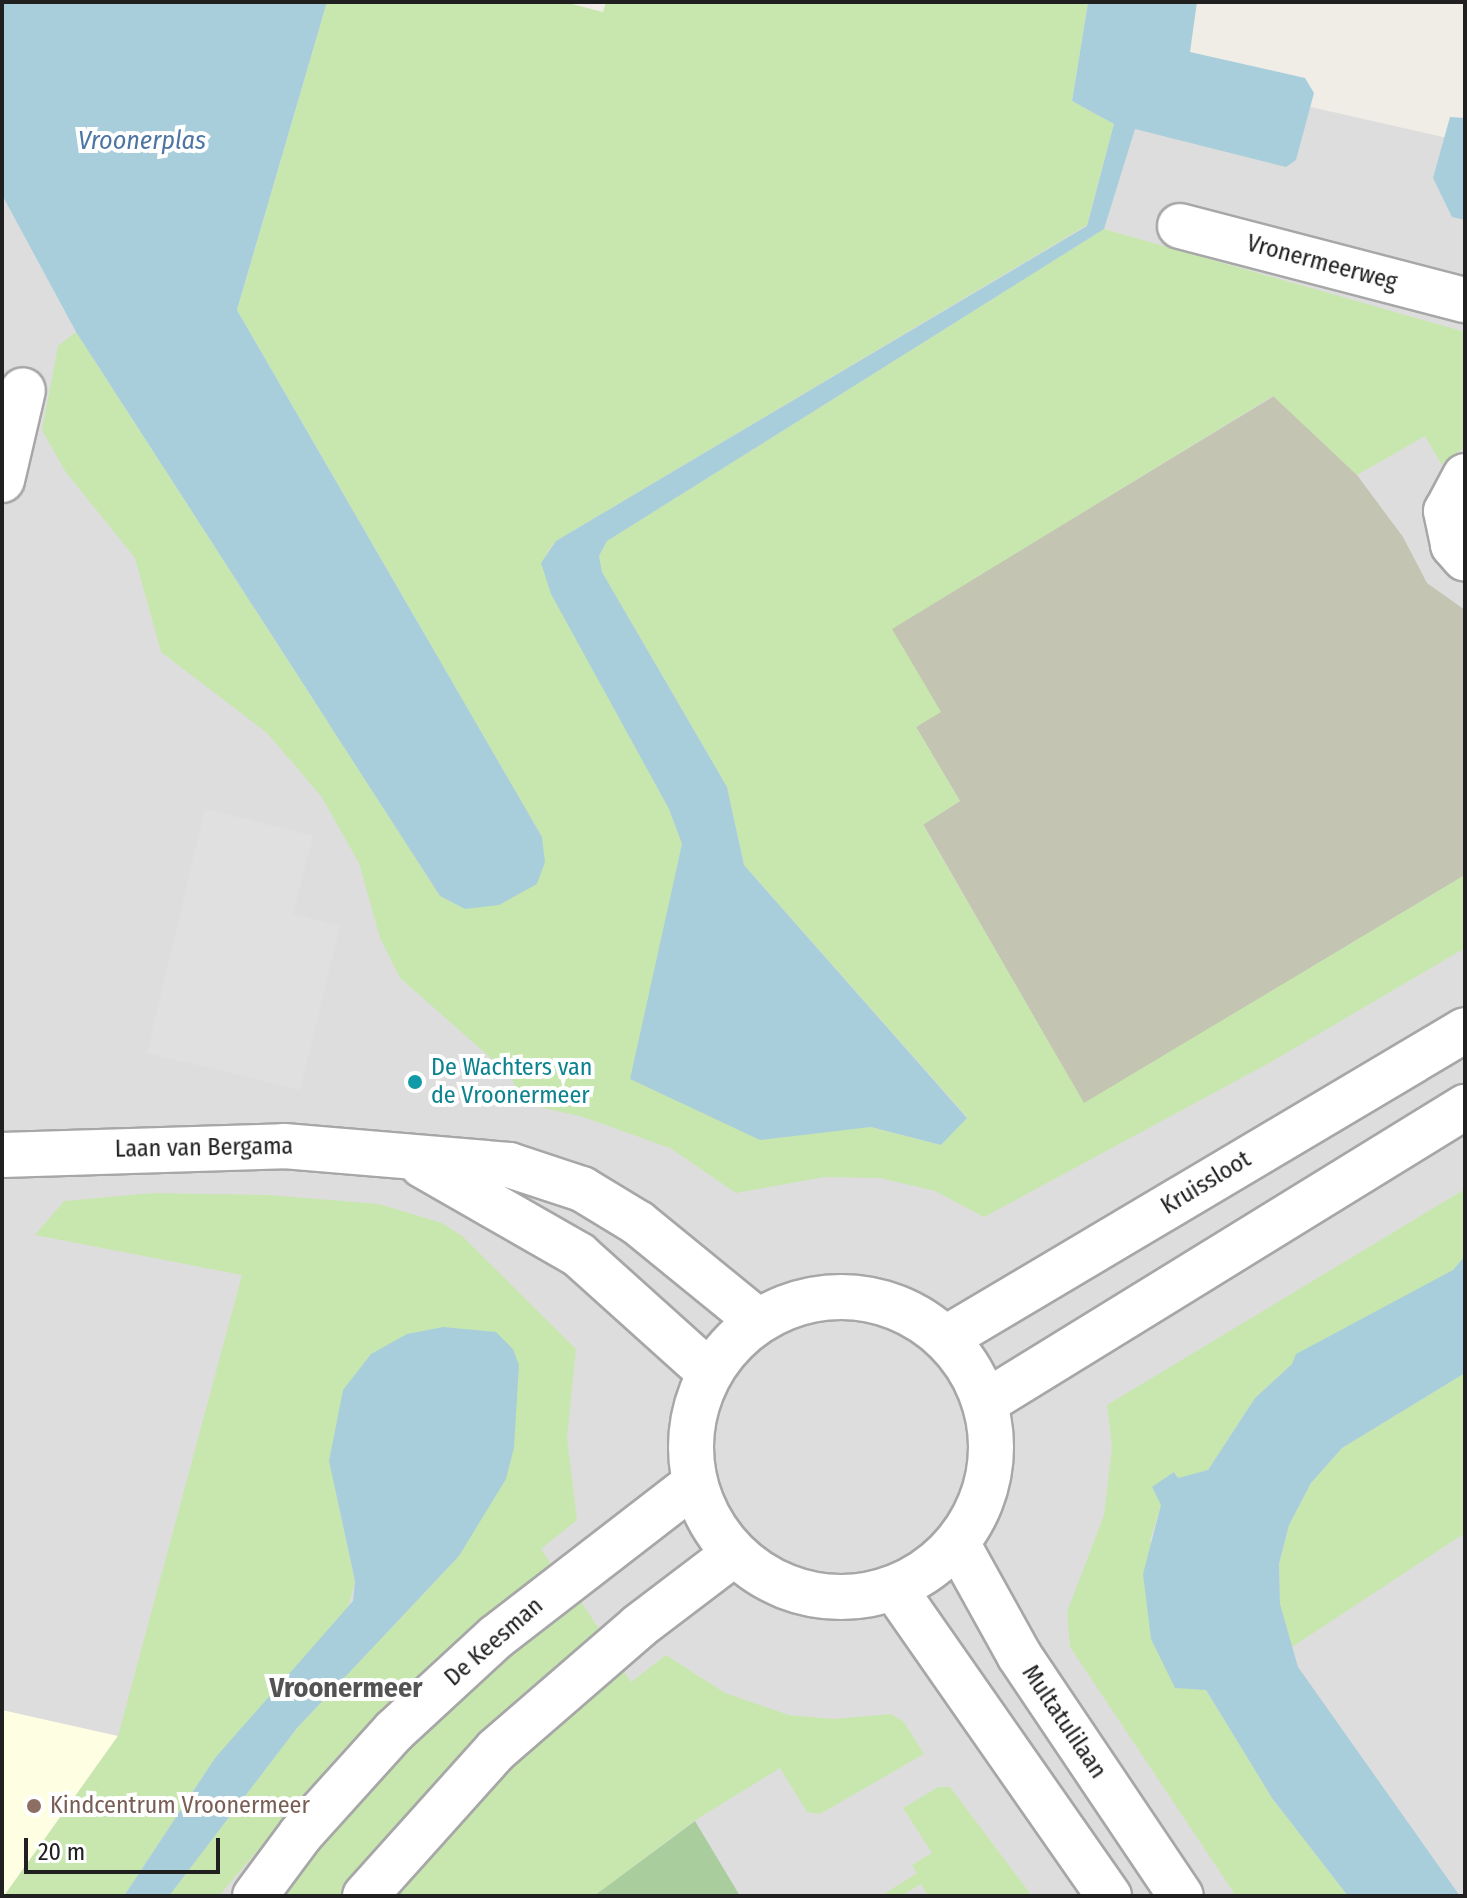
<!DOCTYPE html>
<html>
<head>
<meta charset="utf-8">
<style>
	body { margin:0 }
	#map { position:relative; width:1467px; height:1898px; overflow:hidden; background:#f0ede7; font-family:"Fira Sans Condensed",sans-serif }
	div>[style] { position:absolute }
	.residential>* { inset:0; background:#dedddd }
	.education>* { inset:0; background:#fdfee2 }
	.construction>* { inset:0; background:#c4c4b2 }
	.grass>* { inset:0; background:#c8e7af }
	.forest>* { inset:0; background:#a9cd9d }
	.parking>* { inset:0; background:#e0e0e0 }
	.water>* { inset:0; background:#a9cedb }
	.roads { filter:drop-shadow(2px 0 #a7a7a7) drop-shadow(-2px 0 #a7a7a7) drop-shadow(0 2px #a7a7a7) drop-shadow(0 -2px #a7a7a7) }
	.minor>* { height:44px; margin:-22px; padding:0 22px; transform-origin:22px; border-radius:22px; background:#fff }
	.tertiary>* { height:44px; margin:-22px; padding:0 22px; transform-origin:22px; border-radius:22px; background:#fff }
	.tertiary>.ring { margin:-22px; padding:0; box-sizing:content-box; background:none; border:44px solid #fff; border-radius:50% }
	.dots>* { width:22px; height:22px; translate:-50% -50%; box-sizing:border-box; border:4px solid #fff; border-radius:50% }
	span { translate:-50% -50%; white-space:nowrap; text-align:center; line-height:1.15; -webkit-text-stroke:8px #fff; paint-order:stroke }
	.street-label { font-size:24px; color:#202020 }
	.culture-label { font-size:24px; color:#0d838f }
	.left { translate:0 -50%; text-align:left }
	.education-label { font-size:24px; color:#785e54 }
	.water-label { font-size:26px; color:#4d75a4; font-style:italic }
	.quarter-label { font-size:28px; color:#535353; font-weight:700 }
	.frame { position:absolute; inset:0; border:4px solid #202020; pointer-events:none }
	.scale { position:absolute; left:24px; top:1838px; width:196px; height:36px; box-sizing:border-box; border:4px solid #202020; border-top:0; padding-left:10px; font-size:24px; line-height:28px; white-space:nowrap; color:#202020; -webkit-text-stroke:6px #fff; paint-order:stroke }
</style>
</head>
<body>
<div id="map">
	<div class="residential">
		<i style="clip-path:polygon(1131px 66px,1465px 142px,1465px 1896px,2px 1896px,2px 195px,76px 332px,325px 724px)"></i>
	</div>
	<div class="education">
		<i style="clip-path:polygon(2px 1710px,118px 1736px,4px 1896px,2px 1896px)"></i>
	</div>
	<div class="construction">
		<i style="clip-path:polygon(1274px 396px,1357px 475px,1403px 537px,1427px 583px,1465px 610px,1465px 875px,1084px 1104px,923px 824px,960px 801px,916px 727px,940px 712px,891px 629px)"></i>
	</div>
	<div class="grass">
		<i style="clip-path:polygon(327px 2px,564px 2px,603px 12px,606px 2px,1088px 2px,1072px 101px,1114px 124px,1087px 225px,556px 541px,547px 552px,669px 809px,682px 844px,674px 887px,832px 1129px,871px 1127px,941px 1145px,967px 1117px,744px 865px,727px 787px,602px 572px,599px 556px,607px 541px,1104px 229px,1465px 332px,1465px 447px,1441px 464px,1425px 436px,1357px 475px,1273px 396px,892px 629px,941px 712px,916px 727px,960px 801px,923px 825px,1084px 1103px,1465px 875px,1465px 948px,1271px 1062px,984px 1217px,935px 1191px,880px 1178px,825px 1177px,736px 1193px,670px 1148px,583px 1117px,522px 1103px,513px 1081px,492px 1059px,400px 978px,380px 938px,359px 863px,321px 796px,267px 733px,161px 652px,135px 558px,65px 471px,42px 430px,58px 346px,76px 332px,440px 896px,465px 909px,542px 837px,237px 310px)"></i>
		<i style="clip-path:polygon(1465px 1189px,1465px 1256px,1453px 1270px,1292px 1364px,1255px 1398px,1208px 1470px,1178px 1479px,1175px 1472px,1161px 1505px,1150px 1541px,1206px 1690px,1272px 1798px,1348px 1896px,1236px 1896px,1070px 1647px,1067px 1612px,1104px 1515px,1112px 1447px,1107px 1405px)"></i>
		<i style="clip-path:polygon(153px 1193px,269px 1195px,379px 1204px,442px 1223px,462px 1236px,576px 1349px,567px 1438px,577px 1520px,541px 1549px,552px 1566px,439px 1658px,340px 1753px,219px 1896px,169px 1896px,297px 1728px,459px 1556px,480px 1518px,336px 1494px,355px 1581px,347px 1612px,215px 1758px,124px 1896px,4px 1896px,118px 1736px,242px 1275px,35px 1235px,64px 1201px)"></i>
		<i style="clip-path:polygon(1465px 1373px,1465px 1533px,1292px 1647px,1280px 1604px,1279px 1564px,1289px 1525px,1311px 1483px,1342px 1448px)"></i>
		<i style="clip-path:polygon(581px 1602px,600px 1630px,535px 1688px,346px 1896px,282px 1896px,316px 1849px,414px 1743px,504px 1661px)"></i>
		<i style="clip-path:polygon(666px 1655px,725px 1693px,789px 1715px,833px 1719px,891px 1714px,904px 1722px,924px 1754px,820px 1814px,807px 1812px,780px 1768px,694px 1821px,594px 1896px,389px 1896px,480px 1791px,620px 1666px,631px 1682px)"></i>
		<i style="clip-path:polygon(938px 1787px,950px 1787px,1032px 1896px,928px 1896px,921px 1884px,901px 1896px,881px 1896px,917px 1873px,912px 1865px,932px 1853px,903px 1808px)"></i>
	</div>
	<div class="forest">
		<i style="clip-path:polygon(695px 1821px,740px 1896px,594px 1896px)"></i>
	</div>
	<div class="parking">
		<i style="clip-path:polygon(205px 809px,313px 836px,293px 914px,340px 926px,300px 1090px,147px 1053px)"></i>
	</div>
	<div class="water">
		<i style="clip-path:polygon(2px 2px,327px 2px,237px 310px,542px 837px,545px 862px,537px 884px,499px 905px,465px 909px,440px 896px,76px 332px,2px 195px)"></i>
		<i style="clip-path:polygon(1088px 2px,1197px 2px,1190px 52px,1305px 78px,1314px 93px,1296px 160px,1286px 167px,1135px 129px,1104px 229px,607px 541px,599px 556px,602px 572px,727px 787px,744px 865px,967px 1118px,941px 1145px,871px 1127px,760px 1140px,630px 1079px,682px 844px,669px 809px,551px 594px,541px 563px,556px 541px,1087px 226px,1114px 124px,1072px 101px)"></i>
		<i style="clip-path:polygon(1450px 117px,1465px 118px,1465px 220px,1452px 217px,1433px 178px)"></i>
		<i style="clip-path:polygon(1465px 1256px,1465px 1373px,1342px 1448px,1311px 1483px,1289px 1525px,1279px 1564px,1280px 1604px,1298px 1667px,1460px 1896px,1348px 1896px,1272px 1798px,1206px 1690px,1175px 1688px,1151px 1639px,1143px 1574px,1161px 1505px,1152px 1487px,1174px 1472px,1178px 1478px,1208px 1470px,1255px 1398px,1292px 1364px,1296px 1354px,1453px 1270px)"></i>
		<i style="clip-path:polygon(443px 1327px,496px 1332px,513px 1349px,519px 1365px,514px 1448px,506px 1479px,459px 1556px,297px 1728px,169px 1896px,124px 1896px,215px 1758px,353px 1601px,355px 1581px,329px 1461px,343px 1390px,371px 1354px,407px 1334px)"></i>
	</div>
	<div class="roads">
		<div class="minor">
			<i style="left:1180px;top:226px;width:294px;rotate:14.6deg"></i>
			<i style="left:1465px;top:476px;width:40px;rotate:118deg"></i>
			<i style="left:1446px;top:511px;width:35px;rotate:78deg"></i>
			<i style="left:1453px;top:545px;width:18px;rotate:49deg"></i>
			<i style="left:2px;top:480px;width:92px;rotate:-76.9deg"></i>
			<i style="left:2px;top:1155px;width:282px;rotate:-1.8deg"></i>
			<i style="left:284px;top:1146px;width:226px;rotate:4.8deg"></i>
			<i style="left:509px;top:1165px;width:77px;rotate:18.2deg"></i>
			<i style="left:582px;top:1189px;width:66px;rotate:31.3deg"></i>
			<i style="left:638px;top:1223px;width:154px;rotate:39.2deg"></i>
			<i style="left:422px;top:1165px;width:181px;rotate:29.8deg"></i>
			<i style="left:579px;top:1255px;width:175px;rotate:42deg"></i>
			<i style="left:957px;top:1543px;width:128px;rotate:61deg"></i>
			<i style="left:1019px;top:1655px;width:290px;rotate:56.1deg"></i>
			<i style="left:894px;top:1588px;width:376px;rotate:55.1deg"></i>
		</div>
		<div class="tertiary">
			<i class="ring" style="left:691px;top:1297px;width:256px;height:256px"></i>
			<i style="left:948px;top:1337px;width:601px;rotate:-30.7deg"></i>
			<i style="left:986px;top:1402px;width:563px;rotate:-31.63deg"></i>
			<i style="left:255px;top:1896px;width:77px;rotate:-53.4deg"></i>
			<i style="left:301px;top:1834px;width:139px;rotate:-47.9deg"></i>
			<i style="left:394px;top:1731px;width:139px;rotate:-42.7deg"></i>
			<i style="left:496px;top:1637px;width:249px;rotate:-37.7deg"></i>
			<i style="left:365px;top:1896px;width:196px;rotate:-48.1deg"></i>
			<i style="left:496px;top:1750px;width:189px;rotate:-40.9deg"></i>
			<i style="left:639px;top:1626px;width:119px;rotate:-37.2deg"></i>
		</div>
	</div>
	<div class="dots">
		<i style="left:415px;top:1082px;background:#0f9aa8"></i>
		<i style="left:34px;top:1806px;background:#8d6e63"></i>
	</div>
	<div class="street-label">
		<span style="left:1322px;top:263px;rotate:15deg">Vronermeerweg</span>
		<span style="left:204px;top:1148px;rotate:-1deg">Laan van Bergama</span>
		<span style="left:1206px;top:1183px;rotate:-31deg">Kruissloot</span>
		<span style="left:494px;top:1642px;rotate:-41deg">De Keesman</span>
		<span style="left:1064px;top:1722px;rotate:56deg">Multatulilaan</span>
	</div>
	<div class="culture-label">
		<span class="left" style="left:431px;top:1082px">De Wachters van<br>de Vroonermeer</span>
	</div>
	<div class="education-label">
		<span class="left" style="left:50px;top:1806px">Kindcentrum Vroonermeer</span>
	</div>
	<div class="water-label">
		<span style="left:142px;top:141px">Vroonerplas</span>
	</div>
	<div class="quarter-label">
		<span style="left:346px;top:1688px">Vroonermeer</span>
	</div>
	<div class="frame"></div>
	<div class="scale">20 m</div>
</div>
</body>
</html>
